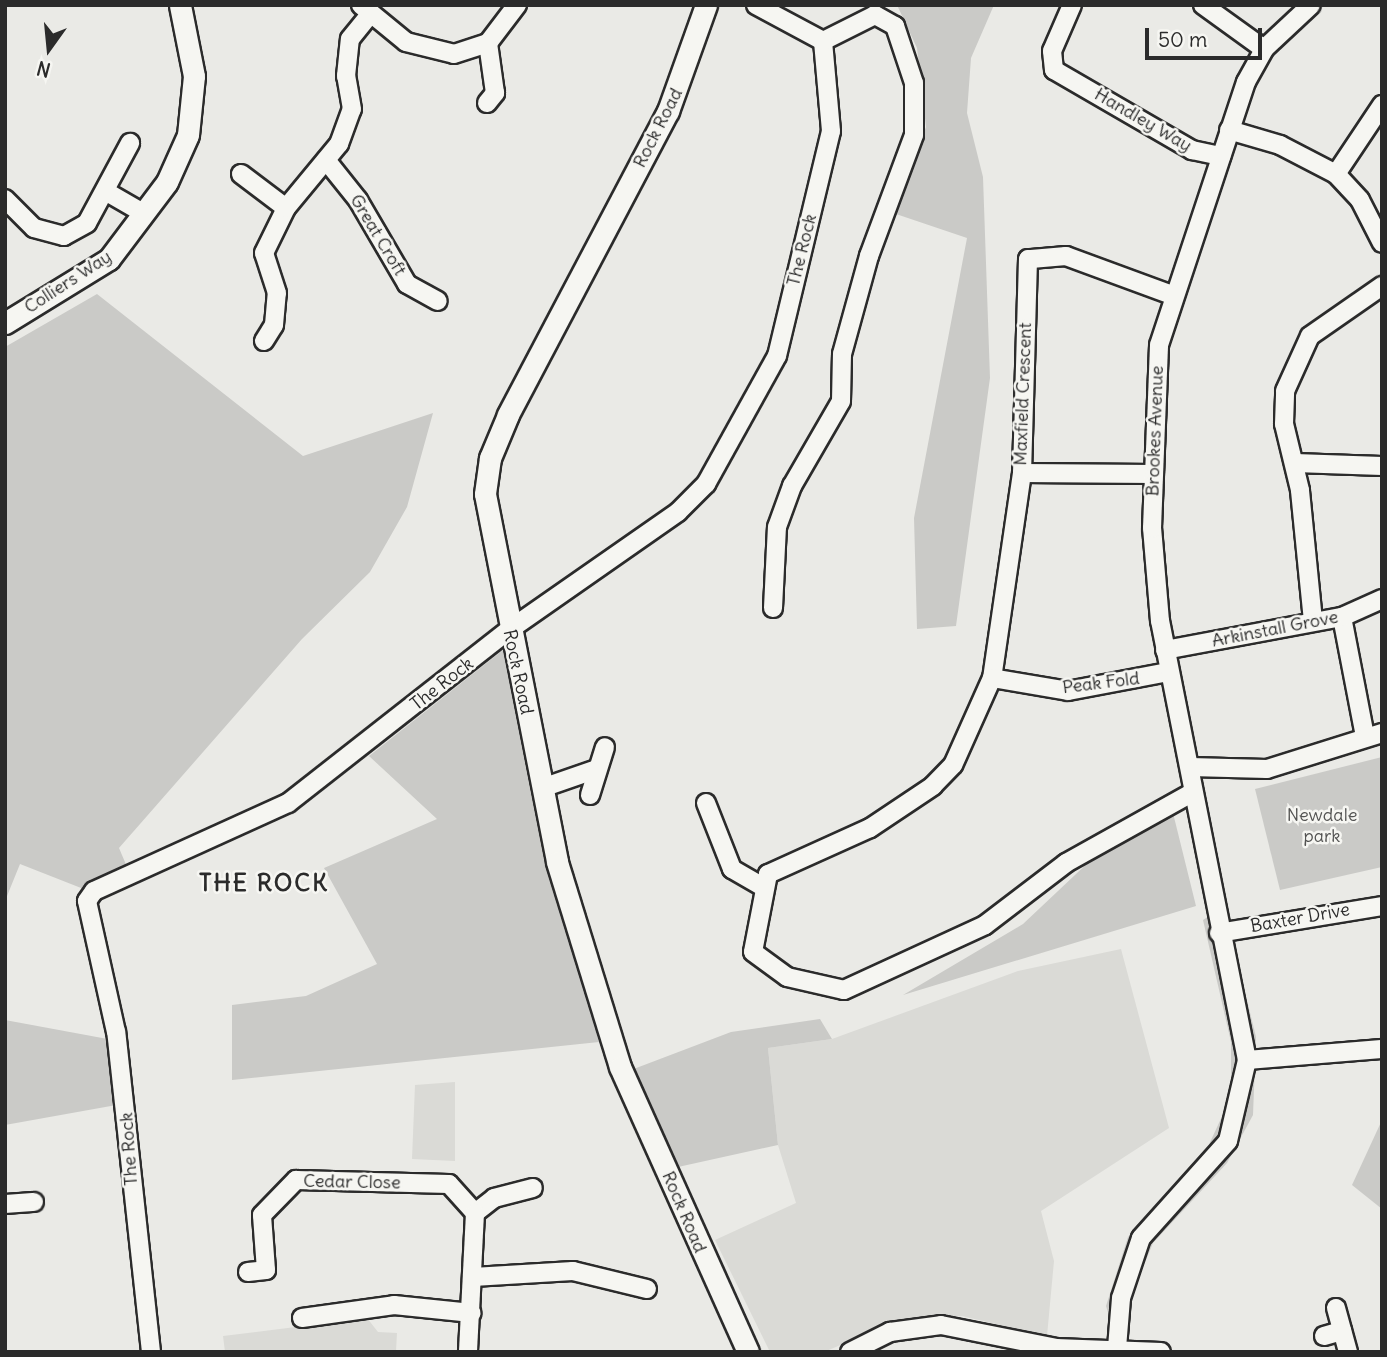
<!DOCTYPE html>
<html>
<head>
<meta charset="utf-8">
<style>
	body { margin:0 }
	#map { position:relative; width:1387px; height:1357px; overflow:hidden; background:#eaeae6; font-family:Delius,sans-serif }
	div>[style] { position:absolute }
	.built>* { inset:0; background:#dadad6 }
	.green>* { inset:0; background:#cacac7 }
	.roads { filter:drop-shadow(2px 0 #2b2b2b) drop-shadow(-2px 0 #2b2b2b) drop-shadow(0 2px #2b2b2b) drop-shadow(0 -2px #2b2b2b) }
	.minor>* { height:18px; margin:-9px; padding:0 9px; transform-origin:9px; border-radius:9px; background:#f6f6f2 }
	.tertiary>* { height:21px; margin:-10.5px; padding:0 10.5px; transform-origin:10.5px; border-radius:10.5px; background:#f6f6f2 }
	span { translate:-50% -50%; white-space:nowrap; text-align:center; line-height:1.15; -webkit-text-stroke:5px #f6f6f2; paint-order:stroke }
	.street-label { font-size:18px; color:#2b2b2b }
	.park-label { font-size:18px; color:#535352 }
	.district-label { font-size:24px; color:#2b2b2b; font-weight:700; letter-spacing:2px }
	.frame { position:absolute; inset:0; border:7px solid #2b2b2b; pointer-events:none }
	.north { position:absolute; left:14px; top:14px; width:70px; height:70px; -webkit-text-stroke:5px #f6f6f2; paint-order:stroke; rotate:195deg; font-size:19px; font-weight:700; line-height:28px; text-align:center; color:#2b2b2b }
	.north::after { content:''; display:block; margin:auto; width:24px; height:32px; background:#2b2b2b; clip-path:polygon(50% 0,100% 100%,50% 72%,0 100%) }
	.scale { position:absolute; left:1145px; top:28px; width:117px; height:32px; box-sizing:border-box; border:4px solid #2b2b2b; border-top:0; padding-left:9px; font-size:21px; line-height:24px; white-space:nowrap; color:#2b2b2b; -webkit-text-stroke:5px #f6f6f2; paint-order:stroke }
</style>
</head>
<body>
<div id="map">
	<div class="built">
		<i style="clip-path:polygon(1121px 949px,1169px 1128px,1041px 1211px,1054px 1261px,1047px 1336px,962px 1316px,902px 1319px,824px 1352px,770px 1352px,715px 1240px,796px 1203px,778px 1145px,768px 1048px,832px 1039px,1018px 971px)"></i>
		<i style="clip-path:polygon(455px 1082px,455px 1161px,412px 1159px,415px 1085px)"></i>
		<i style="clip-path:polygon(367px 1318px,378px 1332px,397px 1333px,396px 1352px,225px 1352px,223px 1336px)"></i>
	</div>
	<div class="green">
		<i style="clip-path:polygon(897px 5px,994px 5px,971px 58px,967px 113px,983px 177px,990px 378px,956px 626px,917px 629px,914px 518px,967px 238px,893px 213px,926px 127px,917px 48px)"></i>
		<i style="clip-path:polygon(97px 294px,303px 456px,433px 413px,407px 507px,370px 572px,302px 639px,119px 848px,133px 881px,104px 897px,20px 864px,5px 901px,5px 347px)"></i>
		<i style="clip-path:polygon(503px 650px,531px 794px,599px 1042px,232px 1080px,232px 1005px,306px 996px,377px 964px,324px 868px,437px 819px,369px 756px)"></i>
		<i style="clip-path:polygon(1382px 757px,1382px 867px,1280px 890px,1255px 789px)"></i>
		<i style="clip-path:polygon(1173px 813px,1196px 906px,903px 995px,1023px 924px,1093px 858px)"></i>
		<i style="clip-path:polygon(1214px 913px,1230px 931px,1256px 1037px,1253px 1115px,1227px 1163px,1153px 1243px,1115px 1335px,1106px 1306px,1128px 1237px,1206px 1151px,1231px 1097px,1231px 1042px,1203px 920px)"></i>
		<i style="clip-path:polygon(820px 1019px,832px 1039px,768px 1048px,778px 1145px,678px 1167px,631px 1070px,731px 1032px)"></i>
		<i style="clip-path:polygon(5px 1020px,113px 1040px,122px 1104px,5px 1125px)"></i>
		<i style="clip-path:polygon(1382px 1120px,1382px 1209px,1352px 1185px)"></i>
	</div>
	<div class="roads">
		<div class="minor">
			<i style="left:361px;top:5px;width:58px;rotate:39.4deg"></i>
			<i style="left:406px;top:42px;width:49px;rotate:14deg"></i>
			<i style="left:454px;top:54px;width:36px;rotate:-18deg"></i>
			<i style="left:488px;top:43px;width:48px;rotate:-52.7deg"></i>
			<i style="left:1072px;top:5px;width:50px;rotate:113.5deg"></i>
			<i style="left:1052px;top:51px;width:19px;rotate:84deg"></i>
			<i style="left:1054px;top:70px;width:160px;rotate:30.1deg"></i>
			<i style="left:1192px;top:150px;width:30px;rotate:12deg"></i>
			<i style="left:1203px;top:5px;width:75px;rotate:35.8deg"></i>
			<i style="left:487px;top:103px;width:13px;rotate:-51deg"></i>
			<i style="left:495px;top:93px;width:50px;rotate:-98deg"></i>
			<i style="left:1229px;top:130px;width:53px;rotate:16.4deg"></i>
			<i style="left:1280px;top:145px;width:63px;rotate:27.4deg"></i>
			<i style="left:1336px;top:174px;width:35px;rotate:47deg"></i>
			<i style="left:1360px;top:200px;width:48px;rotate:62.9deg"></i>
			<i style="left:326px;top:160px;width:51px;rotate:51.3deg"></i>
			<i style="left:358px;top:200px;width:97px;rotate:59.7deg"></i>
			<i style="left:407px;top:284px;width:35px;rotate:29deg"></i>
			<i style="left:241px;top:174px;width:56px;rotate:37.1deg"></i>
			<i style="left:1336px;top:174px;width:83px;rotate:-56.3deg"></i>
			<i style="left:105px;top:191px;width:46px;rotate:29.9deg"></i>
			<i style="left:5px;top:199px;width:41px;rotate:45deg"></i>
			<i style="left:34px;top:228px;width:31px;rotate:15deg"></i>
			<i style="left:64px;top:236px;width:26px;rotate:-29deg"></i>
			<i style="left:87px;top:223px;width:91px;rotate:-61.7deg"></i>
			<i style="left:1172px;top:295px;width:113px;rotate:-159.8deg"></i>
			<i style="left:1066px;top:256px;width:38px;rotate:175deg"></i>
			<i style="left:1028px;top:259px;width:214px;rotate:91.6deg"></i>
			<i style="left:1022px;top:473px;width:207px;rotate:98.3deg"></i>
			<i style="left:992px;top:678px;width:95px;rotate:114.1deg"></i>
			<i style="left:953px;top:765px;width:29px;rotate:134deg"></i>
			<i style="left:933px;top:786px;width:76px;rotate:146.3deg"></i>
			<i style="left:870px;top:828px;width:112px;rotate:155.7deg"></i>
			<i style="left:768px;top:874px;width:79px;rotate:100.9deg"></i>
			<i style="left:753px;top:952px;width:42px;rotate:36.3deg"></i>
			<i style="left:787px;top:977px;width:58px;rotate:12.8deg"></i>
			<i style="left:844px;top:990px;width:155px;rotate:-24.7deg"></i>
			<i style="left:985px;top:925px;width:102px;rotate:-37.4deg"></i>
			<i style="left:1066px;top:863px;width:144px;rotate:-29.1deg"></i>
			<i style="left:264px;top:341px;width:19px;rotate:-58deg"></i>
			<i style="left:274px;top:325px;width:32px;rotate:-85deg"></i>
			<i style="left:277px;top:293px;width:42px;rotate:-108deg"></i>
			<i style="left:264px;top:253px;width:50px;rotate:-63.9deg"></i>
			<i style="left:286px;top:208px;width:83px;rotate:-50.4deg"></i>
			<i style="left:339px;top:144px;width:37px;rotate:-70deg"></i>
			<i style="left:352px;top:109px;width:34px;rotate:-100deg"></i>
			<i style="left:346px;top:76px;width:37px;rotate:-84deg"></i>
			<i style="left:350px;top:39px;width:33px;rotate:-51deg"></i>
			<i style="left:1295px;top:463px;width:87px;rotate:2deg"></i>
			<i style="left:1022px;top:473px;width:132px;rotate:0.4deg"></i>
			<i style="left:773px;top:608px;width:81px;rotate:-87.2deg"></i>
			<i style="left:777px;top:527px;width:44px;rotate:-69.9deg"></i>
			<i style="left:792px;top:486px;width:98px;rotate:-60deg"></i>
			<i style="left:841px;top:401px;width:47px;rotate:-88.8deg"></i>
			<i style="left:842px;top:354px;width:102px;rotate:-74.6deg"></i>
			<i style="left:869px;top:256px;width:129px;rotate:-69.6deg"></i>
			<i style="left:914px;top:135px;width:52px;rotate:-90deg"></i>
			<i style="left:914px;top:83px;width:60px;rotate:-108.4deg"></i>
			<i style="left:895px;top:26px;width:23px;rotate:-151deg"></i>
			<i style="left:875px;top:15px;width:58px;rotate:153.4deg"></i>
			<i style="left:1342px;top:617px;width:121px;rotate:79.1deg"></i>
			<i style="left:1313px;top:621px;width:132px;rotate:-95.7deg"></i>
			<i style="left:1300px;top:490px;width:68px;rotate:-103.6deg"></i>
			<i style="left:1284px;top:424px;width:33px;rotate:-88deg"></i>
			<i style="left:1285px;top:391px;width:60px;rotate:-65.6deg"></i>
			<i style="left:1310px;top:336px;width:88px;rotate:-34.8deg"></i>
			<i style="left:1165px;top:650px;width:180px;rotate:-10.6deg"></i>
			<i style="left:1342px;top:617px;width:44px;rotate:-24.2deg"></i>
			<i style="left:992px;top:678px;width:77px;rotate:9.7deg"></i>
			<i style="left:1068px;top:691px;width:103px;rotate:-10.7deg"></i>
			<i style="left:1190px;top:767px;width:77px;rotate:1.5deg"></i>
			<i style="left:1267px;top:769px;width:121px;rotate:-17.4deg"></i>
			<i style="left:542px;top:788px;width:55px;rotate:-19.1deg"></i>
			<i style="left:590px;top:795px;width:50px;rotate:-72.6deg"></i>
			<i style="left:706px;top:803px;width:71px;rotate:68.5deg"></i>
			<i style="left:732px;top:869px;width:34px;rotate:30deg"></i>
			<i style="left:1219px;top:933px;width:165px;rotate:-9.4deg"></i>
			<i style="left:1247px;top:1060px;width:135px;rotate:-4.7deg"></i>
			<i style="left:5px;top:1204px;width:29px;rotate:-4deg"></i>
			<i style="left:475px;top:1213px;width:24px;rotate:-38deg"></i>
			<i style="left:494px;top:1198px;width:40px;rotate:-14.4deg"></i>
			<i style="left:248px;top:1272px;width:18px;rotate:-6deg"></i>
			<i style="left:266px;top:1270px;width:55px;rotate:-94.2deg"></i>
			<i style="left:262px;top:1215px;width:49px;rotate:-45.8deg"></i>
			<i style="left:296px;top:1180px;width:153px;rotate:1.5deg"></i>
			<i style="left:449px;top:1184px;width:39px;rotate:48deg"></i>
			<i style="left:475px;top:1213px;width:139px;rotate:92.9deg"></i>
			<i style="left:473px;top:1277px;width:100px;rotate:-3.4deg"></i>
			<i style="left:573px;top:1271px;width:76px;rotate:13.7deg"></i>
			<i style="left:1336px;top:1308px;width:46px;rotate:74.7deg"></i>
			<i style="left:302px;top:1318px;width:93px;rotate:-8deg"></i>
			<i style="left:394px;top:1305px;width:78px;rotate:5.9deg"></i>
			<i style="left:1324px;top:1336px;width:19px;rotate:-16deg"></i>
			<i style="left:1117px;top:1348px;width:50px;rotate:-85.4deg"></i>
			<i style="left:1121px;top:1298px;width:63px;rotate:-71.6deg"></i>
			<i style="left:1141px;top:1238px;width:130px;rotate:-48.1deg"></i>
			<i style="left:1228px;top:1141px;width:83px;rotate:-76.8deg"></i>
			<i style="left:1247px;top:1060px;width:448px;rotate:-101.2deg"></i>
			<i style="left:1160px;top:621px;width:93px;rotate:-94.9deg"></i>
			<i style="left:1152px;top:528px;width:183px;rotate:-87.8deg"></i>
			<i style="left:1159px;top:345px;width:277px;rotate:-71.7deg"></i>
			<i style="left:1246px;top:82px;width:38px;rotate:-61deg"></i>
			<i style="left:1264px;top:49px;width:64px;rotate:-43.1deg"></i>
			<i style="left:151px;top:1352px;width:322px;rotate:-96.2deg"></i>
			<i style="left:116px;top:1032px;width:134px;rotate:-102.5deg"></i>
			<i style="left:87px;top:901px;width:12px;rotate:-55deg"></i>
			<i style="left:94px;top:891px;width:213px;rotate:-24.4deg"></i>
			<i style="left:288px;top:803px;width:281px;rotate:-38.1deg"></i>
			<i style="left:509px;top:630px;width:206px;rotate:-34.9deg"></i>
			<i style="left:678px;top:512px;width:40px;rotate:-45deg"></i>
			<i style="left:706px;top:484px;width:146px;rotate:-61deg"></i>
			<i style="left:777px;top:356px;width:231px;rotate:-76.5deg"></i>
			<i style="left:831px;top:131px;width:90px;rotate:-95.1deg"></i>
			<i style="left:823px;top:41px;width:76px;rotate:-151.8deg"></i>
			<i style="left:850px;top:1352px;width:45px;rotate:-26.6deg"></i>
			<i style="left:890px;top:1332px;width:51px;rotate:-7.8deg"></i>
			<i style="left:941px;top:1325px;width:117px;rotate:11.3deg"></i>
			<i style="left:1056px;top:1348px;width:105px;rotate:2.2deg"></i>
		</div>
		<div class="tertiary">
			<i style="left:706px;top:5px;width:113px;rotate:109.7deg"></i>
			<i style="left:668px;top:111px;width:344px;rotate:117.8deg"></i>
			<i style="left:508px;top:415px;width:47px;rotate:112.7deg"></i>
			<i style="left:490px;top:458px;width:36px;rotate:98deg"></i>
			<i style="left:485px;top:494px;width:375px;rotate:78.9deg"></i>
			<i style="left:557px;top:862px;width:214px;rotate:72.9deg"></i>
			<i style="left:620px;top:1067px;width:312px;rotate:65.8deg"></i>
			<i style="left:5px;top:323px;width:122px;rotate:-31.6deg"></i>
			<i style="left:109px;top:259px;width:96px;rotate:-53deg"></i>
			<i style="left:167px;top:182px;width:51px;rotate:-65.9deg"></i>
			<i style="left:188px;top:135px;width:59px;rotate:-84.2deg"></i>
			<i style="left:194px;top:76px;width:72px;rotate:-101.2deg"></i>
		</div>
	</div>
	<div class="street-label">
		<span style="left:1143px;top:120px;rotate:30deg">Handley Way</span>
		<span style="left:658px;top:128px;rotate:-63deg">Rock Road</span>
		<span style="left:378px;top:235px;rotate:59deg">Great Croft</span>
		<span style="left:802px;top:250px;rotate:-76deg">The Rock</span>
		<span style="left:68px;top:282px;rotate:-33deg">Colliers Way</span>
		<span style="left:1023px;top:394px;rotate:-88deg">Maxfield Crescent</span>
		<span style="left:1155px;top:431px;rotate:-88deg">Brookes Avenue</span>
		<span style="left:1275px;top:629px;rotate:-11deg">Arkinstall Grove</span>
		<span style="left:518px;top:672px;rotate:78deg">Rock Road</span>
		<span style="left:1101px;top:683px;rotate:-7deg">Peak Fold</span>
		<span style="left:442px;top:684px;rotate:-38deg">The Rock</span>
		<span style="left:1300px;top:918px;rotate:-10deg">Baxter Drive</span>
		<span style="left:129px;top:1149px;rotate:-94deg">The Rock</span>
		<span style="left:352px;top:1182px;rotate:1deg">Cedar Close</span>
		<span style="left:684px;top:1212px;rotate:67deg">Rock Road</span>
	</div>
	<div class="park-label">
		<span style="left:1322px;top:826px">Newdale<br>park</span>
	</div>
	<div class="district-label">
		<span style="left:264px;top:883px">THE ROCK</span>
	</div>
	<div class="frame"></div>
	<div class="north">N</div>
	<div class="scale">50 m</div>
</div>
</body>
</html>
